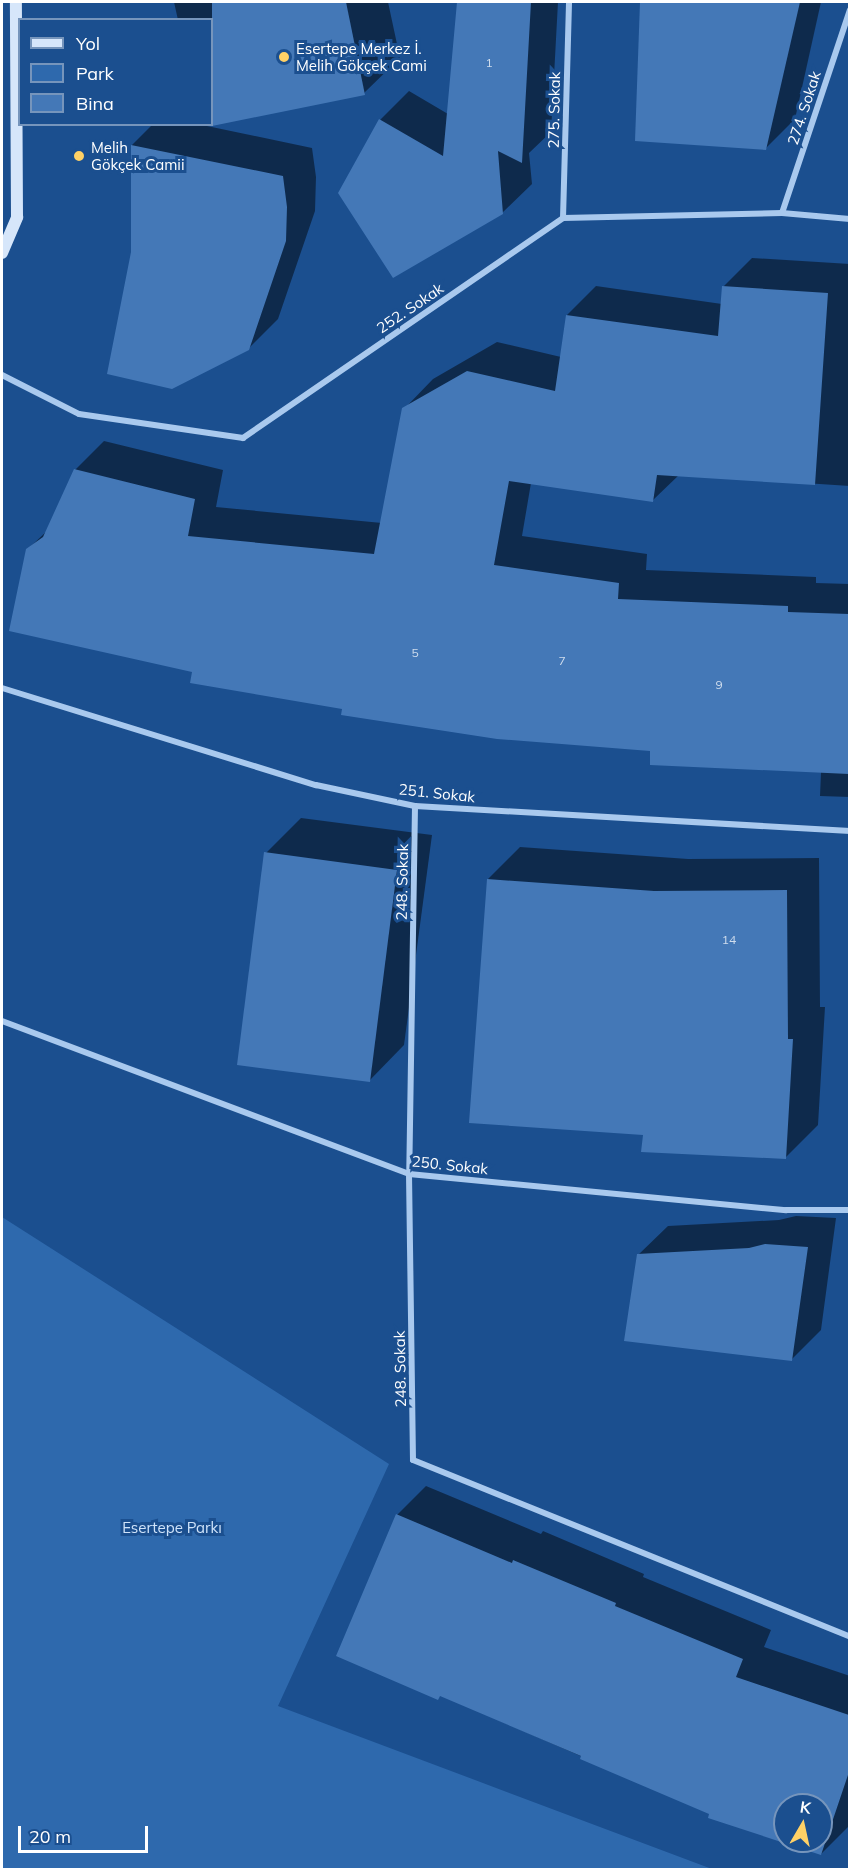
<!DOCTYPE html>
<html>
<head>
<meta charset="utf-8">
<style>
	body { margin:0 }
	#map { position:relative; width:851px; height:1871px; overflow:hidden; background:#1b4f8f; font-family:Mulish,sans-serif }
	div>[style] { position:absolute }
	.green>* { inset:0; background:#2e69ad }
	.shadow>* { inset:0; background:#0007 }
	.building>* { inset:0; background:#4478b7 }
	.minor>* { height:6px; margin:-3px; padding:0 3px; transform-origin:3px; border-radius:3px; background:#a9c9ee }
	.secondary>* { height:12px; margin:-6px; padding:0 6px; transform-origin:6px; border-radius:6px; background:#d6e6fa }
	.dots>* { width:16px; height:16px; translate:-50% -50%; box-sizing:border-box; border:3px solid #1b4f8f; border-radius:50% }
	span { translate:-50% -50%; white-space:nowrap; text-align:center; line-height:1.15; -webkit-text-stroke:6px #1b4f8f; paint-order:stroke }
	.number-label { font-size:12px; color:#d0dded }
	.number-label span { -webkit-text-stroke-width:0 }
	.poi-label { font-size:15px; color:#fff }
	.left { translate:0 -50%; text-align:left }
	.street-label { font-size:15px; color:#fff }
	.park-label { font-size:15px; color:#cfe3fa }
	.frame { position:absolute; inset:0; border:3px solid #fff; pointer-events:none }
	.legend { position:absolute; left:18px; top:18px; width:195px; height:108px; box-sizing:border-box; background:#1b4f8f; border:2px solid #7695bc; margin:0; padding:8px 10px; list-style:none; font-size:18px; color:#fff }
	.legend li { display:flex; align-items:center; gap:12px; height:30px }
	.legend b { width:30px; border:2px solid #7695bc }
	.north { position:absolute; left:773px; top:1793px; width:60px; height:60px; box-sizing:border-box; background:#1b4f8f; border:2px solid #7695bc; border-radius:50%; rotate:9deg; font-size:16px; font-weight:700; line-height:24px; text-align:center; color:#fff }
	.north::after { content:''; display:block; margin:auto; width:21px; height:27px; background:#ffd166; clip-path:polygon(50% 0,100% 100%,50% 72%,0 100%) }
	.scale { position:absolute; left:18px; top:1826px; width:130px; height:27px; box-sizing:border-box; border:3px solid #fff; border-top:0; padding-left:8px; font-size:18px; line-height:21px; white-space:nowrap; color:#fff; -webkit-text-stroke:4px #1b4f8f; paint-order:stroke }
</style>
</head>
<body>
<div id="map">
	<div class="green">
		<i style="clip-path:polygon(2px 1217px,389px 1464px,278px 1706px,712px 1869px,2px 1869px)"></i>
	</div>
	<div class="shadow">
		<i style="clip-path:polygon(174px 2px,388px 2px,400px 58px,364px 93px,207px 126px,312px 148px,316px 177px,315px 211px,278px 319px,248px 349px,132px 253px,132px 145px,153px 124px,212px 124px,212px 20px,178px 20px)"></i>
		<i style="clip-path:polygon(458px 2px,558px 2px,551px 132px,529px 153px,532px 184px,502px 213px,380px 120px,409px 91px,448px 114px)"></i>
		<i style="clip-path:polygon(642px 2px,821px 2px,795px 119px,766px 148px,637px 139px)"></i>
		<i style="clip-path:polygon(752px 258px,850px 264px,850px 486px,679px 475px,653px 500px,531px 483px,522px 536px,647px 554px,646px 570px,816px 577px,816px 583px,850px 584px,850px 797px,820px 796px,821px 772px,343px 707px,194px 671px,27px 550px,49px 529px,75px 470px,104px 441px,223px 470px,216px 507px,382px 523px,404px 409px,433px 379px,497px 342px,561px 357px,567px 315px,596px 286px,722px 304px,723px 287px)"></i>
		<i style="clip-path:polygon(301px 818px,432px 835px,404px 1045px,369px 1081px,266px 853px)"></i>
		<i style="clip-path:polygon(520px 847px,688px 859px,819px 858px,820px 1007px,825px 1007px,818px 1125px,785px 1158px,644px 1134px,488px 879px)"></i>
		<i style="clip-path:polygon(796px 1216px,836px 1218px,821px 1330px,792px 1359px,638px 1255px,668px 1226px,779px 1220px)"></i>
		<i style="clip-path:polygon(evenodd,426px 1486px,541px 1534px,543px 1531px,644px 1574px,643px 1577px,771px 1630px,764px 1647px,850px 1676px,850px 1825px,821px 1854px,710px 1817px,711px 1813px,441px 1695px,397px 1515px,426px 1486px,785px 1805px,821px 1805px,821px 1841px,785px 1841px,785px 1805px)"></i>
	</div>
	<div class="building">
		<i style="clip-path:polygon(212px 2px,346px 2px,365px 95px,212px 126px)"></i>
		<i style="clip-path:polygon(457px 2px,531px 2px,522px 163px,498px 151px,503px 214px,393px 278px,338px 193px,379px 119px,443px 156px)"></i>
		<i style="clip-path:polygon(640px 2px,800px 2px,766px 150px,635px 141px)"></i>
		<i style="clip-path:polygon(131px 145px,283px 176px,287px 207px,286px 241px,249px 350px,172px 389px,107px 374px,131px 252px)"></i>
		<i style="clip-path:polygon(722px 286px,828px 293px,815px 485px,657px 475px,653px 502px,509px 481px,494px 565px,619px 583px,618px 599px,788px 606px,788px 612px,849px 614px,849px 774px,650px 765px,650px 751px,497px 739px,341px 715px,342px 709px,190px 683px,192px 672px,9px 631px,26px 549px,43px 537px,74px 469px,195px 499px,188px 536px,374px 554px,402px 408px,467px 371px,555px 391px,566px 315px,718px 336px)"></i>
		<i style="clip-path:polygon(264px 852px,397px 870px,370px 1082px,237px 1065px)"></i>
		<i style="clip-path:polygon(487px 879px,654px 891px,787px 890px,788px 1039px,793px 1039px,786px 1159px,641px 1152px,643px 1135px,469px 1123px)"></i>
		<i style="clip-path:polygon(765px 1244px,808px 1247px,792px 1361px,624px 1341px,637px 1254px,749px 1248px)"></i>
		<i style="clip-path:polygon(evenodd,396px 1514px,512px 1563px,513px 1560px,616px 1603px,615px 1606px,743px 1659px,736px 1677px,849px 1715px,849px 1772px,821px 1855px,708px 1818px,709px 1814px,580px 1759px,581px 1756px,440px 1696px,438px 1700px,336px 1656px,396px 1514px,785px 1805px,821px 1805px,821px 1841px,785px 1841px,785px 1805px)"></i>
	</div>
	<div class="minor">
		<i style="left:782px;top:213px;width:214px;rotate:-71.5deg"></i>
		<i style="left:563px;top:218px;width:216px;rotate:-88.4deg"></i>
		<i style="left:2px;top:375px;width:86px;rotate:26.9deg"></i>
		<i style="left:79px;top:414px;width:166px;rotate:8.3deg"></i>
		<i style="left:243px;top:438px;width:388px;rotate:-34.5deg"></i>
		<i style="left:563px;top:218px;width:219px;rotate:-1.3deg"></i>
		<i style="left:782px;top:213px;width:68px;rotate:5deg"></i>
		<i style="left:2px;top:688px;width:329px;rotate:17.2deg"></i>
		<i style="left:316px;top:785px;width:101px;rotate:12deg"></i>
		<i style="left:415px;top:806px;width:436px;rotate:3.3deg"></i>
		<i style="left:415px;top:806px;width:368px;rotate:90.9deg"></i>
		<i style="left:409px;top:1174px;width:286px;rotate:89.2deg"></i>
		<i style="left:413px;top:1460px;width:471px;rotate:22deg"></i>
		<i style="left:2px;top:1021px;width:435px;rotate:20.6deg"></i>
		<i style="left:409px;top:1174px;width:379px;rotate:5.5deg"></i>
		<i style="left:786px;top:1210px;width:64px"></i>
	</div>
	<div class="secondary">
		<i style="left:2px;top:253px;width:39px;rotate:-67deg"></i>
		<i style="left:17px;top:217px;width:215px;rotate:-90.3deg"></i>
	</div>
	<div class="dots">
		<i style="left:284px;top:57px;background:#ffd166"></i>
		<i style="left:79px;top:156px;background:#ffd166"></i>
	</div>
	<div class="number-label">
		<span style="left:489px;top:63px">1</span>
		<span style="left:415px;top:653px">5</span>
		<span style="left:562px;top:661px">7</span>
		<span style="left:719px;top:685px">9</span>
		<span style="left:729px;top:940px">14</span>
	</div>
	<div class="poi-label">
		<span class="left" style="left:296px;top:57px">Esertepe Merkez İ.<br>Melih Gökçek Cami</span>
		<span class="left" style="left:91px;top:156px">Melih<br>Gökçek Camii</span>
	</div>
	<div class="street-label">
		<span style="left:804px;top:108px;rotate:-72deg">274. Sokak</span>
		<span style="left:554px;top:110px;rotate:-89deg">275. Sokak</span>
		<span style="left:410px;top:308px;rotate:-34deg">252. Sokak</span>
		<span style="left:437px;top:793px;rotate:6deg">251. Sokak</span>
		<span style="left:402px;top:882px;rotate:-89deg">248. Sokak</span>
		<span style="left:450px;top:1165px;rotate:6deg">250. Sokak</span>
		<span style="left:400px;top:1369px;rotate:-91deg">248. Sokak</span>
	</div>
	<div class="park-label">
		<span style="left:172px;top:1528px">Esertepe Parkı</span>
	</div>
	<div class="frame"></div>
	<ul class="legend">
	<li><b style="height:8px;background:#d6e6fa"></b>Yol</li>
	<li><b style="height:16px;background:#2e69ad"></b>Park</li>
	<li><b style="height:16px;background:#4478b7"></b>Bina</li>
	</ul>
	<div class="north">K</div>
	<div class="scale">20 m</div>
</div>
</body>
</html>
